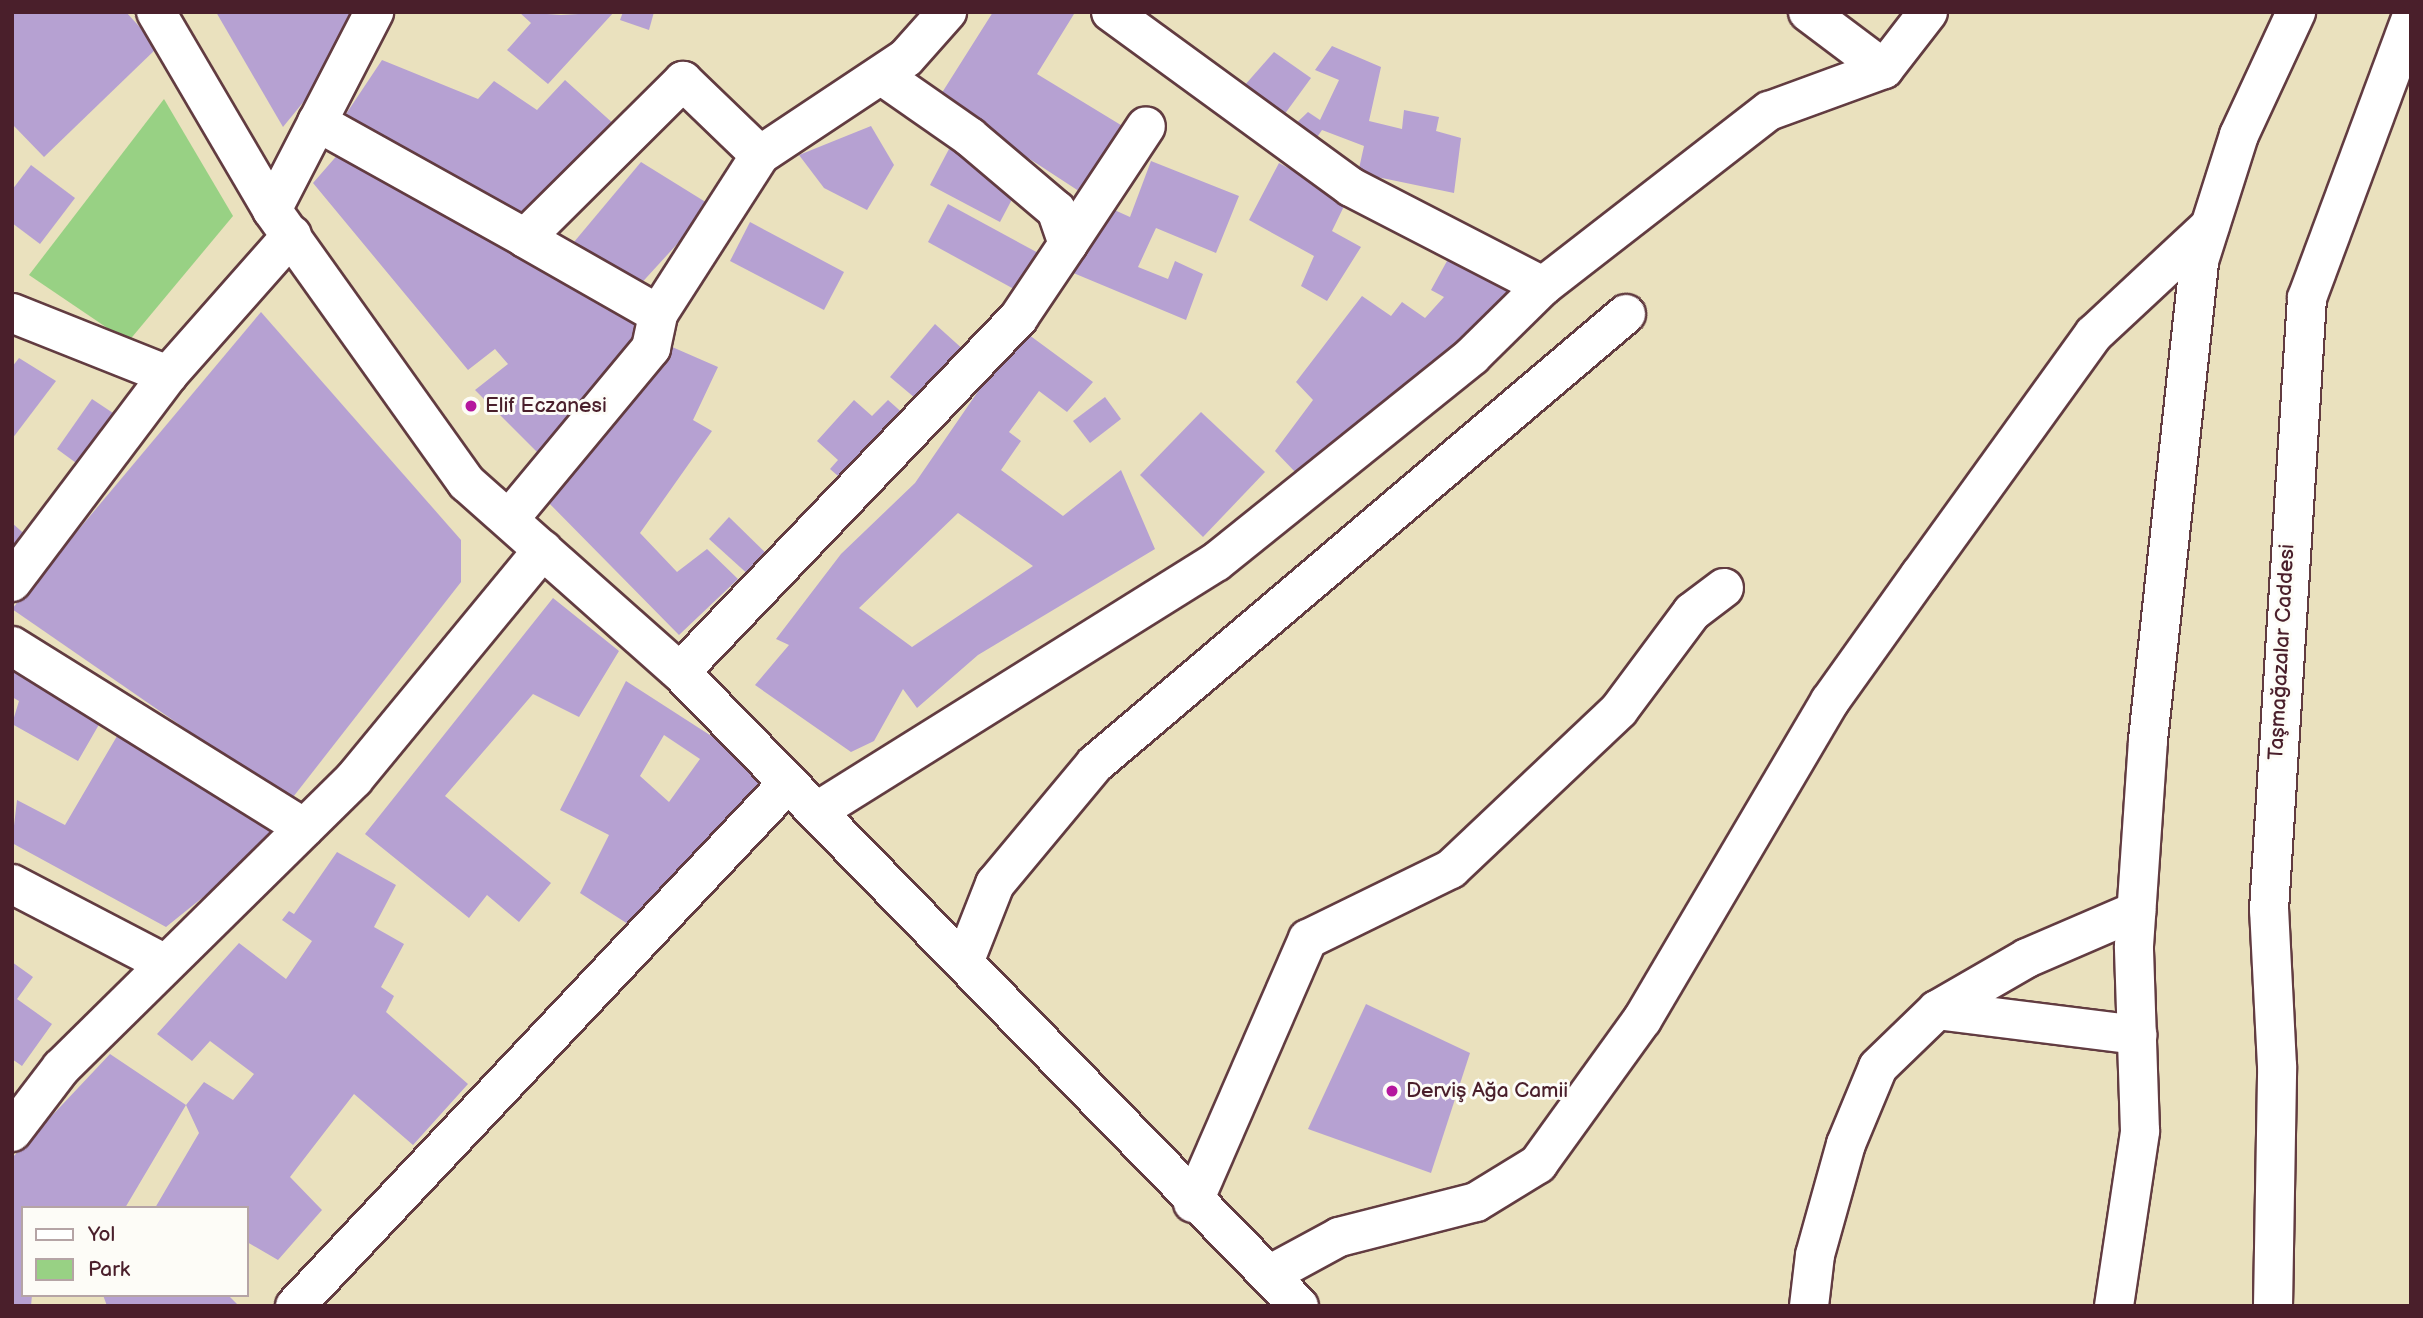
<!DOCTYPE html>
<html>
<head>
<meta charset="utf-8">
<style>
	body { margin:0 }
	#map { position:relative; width:2423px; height:1318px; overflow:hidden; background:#eae1be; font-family:"Balsamiq Sans",sans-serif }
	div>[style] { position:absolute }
	.green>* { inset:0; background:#98d184 }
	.building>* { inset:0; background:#b6a1d2 }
	.roads { filter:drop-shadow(2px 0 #623c41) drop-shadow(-2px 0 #623c41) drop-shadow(0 2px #623c41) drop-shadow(0 -2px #623c41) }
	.minor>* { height:38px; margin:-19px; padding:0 19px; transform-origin:19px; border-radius:19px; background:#fff }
	.major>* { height:38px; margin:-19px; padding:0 19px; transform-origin:19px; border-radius:19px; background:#fff }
	.dots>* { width:19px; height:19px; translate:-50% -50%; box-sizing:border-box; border:4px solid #fdfcf7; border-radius:50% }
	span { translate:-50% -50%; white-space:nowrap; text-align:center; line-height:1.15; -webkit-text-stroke:6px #fdfcf7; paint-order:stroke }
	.poi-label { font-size:21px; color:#4a1f2b }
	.left { translate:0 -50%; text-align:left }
	.street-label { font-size:21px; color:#4a1f2b }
	.frame { position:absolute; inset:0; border:14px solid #4a1f2b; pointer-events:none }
	.legend { position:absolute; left:21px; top:1206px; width:228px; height:91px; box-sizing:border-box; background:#fdfcf7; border:2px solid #b5a4a5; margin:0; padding:9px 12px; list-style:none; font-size:21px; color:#4a1f2b }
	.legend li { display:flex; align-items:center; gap:14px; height:35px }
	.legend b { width:35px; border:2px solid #b5a4a5 }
</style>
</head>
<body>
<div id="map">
	<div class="green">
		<i style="clip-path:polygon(164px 99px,233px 216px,128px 342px,29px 275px)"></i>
	</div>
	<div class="building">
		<i style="clip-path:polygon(12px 12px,126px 12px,158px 47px,44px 157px,12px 124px)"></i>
		<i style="clip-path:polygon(216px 12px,352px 12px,323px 78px,283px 127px)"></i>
		<i style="clip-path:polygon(519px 12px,561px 15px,614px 12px,548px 84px,507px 50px,531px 23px)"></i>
		<i style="clip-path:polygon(623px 12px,654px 12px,649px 30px,620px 20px)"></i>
		<i style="clip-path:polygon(993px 12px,1074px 14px,1037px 74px,1134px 133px,1091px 199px,938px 99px)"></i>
		<i style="clip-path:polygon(1332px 46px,1381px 67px,1369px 121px,1402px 129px,1404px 110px,1439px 117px,1436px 131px,1461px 138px,1454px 193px,1358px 173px,1364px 146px,1322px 130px,1311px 146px,1287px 132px,1308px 112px,1320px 120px,1339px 80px,1315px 70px)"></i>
		<i style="clip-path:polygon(1274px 52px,1311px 78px,1284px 115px,1244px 86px)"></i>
		<i style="clip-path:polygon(382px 60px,478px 99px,494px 81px,537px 110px,565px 80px,616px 126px,522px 222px,342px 120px)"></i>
		<i style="clip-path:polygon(871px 126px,894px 165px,867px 210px,824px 188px,799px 155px)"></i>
		<i style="clip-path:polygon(949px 149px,1019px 186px,1000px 222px,930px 185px)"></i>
		<i style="clip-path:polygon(340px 152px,647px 328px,544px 459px,475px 390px,508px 364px,495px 349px,468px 370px,313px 183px)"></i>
		<i style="clip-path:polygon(1151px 161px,1239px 196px,1216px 253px,1156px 228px,1138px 267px,1168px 279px,1175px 261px,1203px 274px,1186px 320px,1071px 272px,1101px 204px,1130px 217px)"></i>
		<i style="clip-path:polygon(641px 162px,712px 206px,636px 289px,574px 242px)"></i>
		<i style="clip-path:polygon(1279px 163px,1347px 200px,1332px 231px,1361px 247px,1327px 301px,1301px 286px,1314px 256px,1249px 220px)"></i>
		<i style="clip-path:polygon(31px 165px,75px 198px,40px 244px,12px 223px,12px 190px)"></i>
		<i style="clip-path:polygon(948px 204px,1042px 255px,1021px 293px,928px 242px)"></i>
		<i style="clip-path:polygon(750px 222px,844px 272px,824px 310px,730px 261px)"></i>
		<i style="clip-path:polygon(1452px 252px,1524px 293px,1298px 475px,1275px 451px,1313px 400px,1296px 382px,1362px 296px,1391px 316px,1402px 302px,1425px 318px,1444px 297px,1431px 290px)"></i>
		<i style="clip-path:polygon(261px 312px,461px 540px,461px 582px,290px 801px,12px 609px)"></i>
		<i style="clip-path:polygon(935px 324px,966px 352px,921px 403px,890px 377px)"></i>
		<i style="clip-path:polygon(evenodd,1021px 329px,1093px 382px,1067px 412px,1039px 391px,1009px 432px,1021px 441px,1001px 470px,1063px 516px,1121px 470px,1155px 549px,978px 655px,917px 708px,903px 689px,874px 741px,851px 752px,755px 685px,789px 645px,776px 639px,841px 554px,915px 483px,1021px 329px,958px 513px,1033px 566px,912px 647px,859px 608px,958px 513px)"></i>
		<i style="clip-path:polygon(663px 343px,718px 367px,693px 420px,712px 431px,640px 533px,677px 572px,707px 549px,738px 579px,679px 635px,544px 498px,631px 386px,642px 392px)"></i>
		<i style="clip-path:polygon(19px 358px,56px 381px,12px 439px,12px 367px)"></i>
		<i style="clip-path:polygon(1105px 397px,1121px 419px,1090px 443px,1073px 421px)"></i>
		<i style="clip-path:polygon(92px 399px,119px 417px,83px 468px,57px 449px)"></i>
		<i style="clip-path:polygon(854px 400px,872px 416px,888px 400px,906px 416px,845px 482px,830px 469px,838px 460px,817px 441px)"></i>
		<i style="clip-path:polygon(1201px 412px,1265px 472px,1203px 537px,1140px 475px)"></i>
		<i style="clip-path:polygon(729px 517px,770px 557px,751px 577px,709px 539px)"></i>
		<i style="clip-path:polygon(12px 523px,36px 544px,12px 572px)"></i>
		<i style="clip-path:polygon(553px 598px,619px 651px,579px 717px,533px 694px,445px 796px,551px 883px,519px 922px,487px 895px,469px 918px,365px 834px)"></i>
		<i style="clip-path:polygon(12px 665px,101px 721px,78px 761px,12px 724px,19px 701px,12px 697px)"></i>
		<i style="clip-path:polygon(evenodd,626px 681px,716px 739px,764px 787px,631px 926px,580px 893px,609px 835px,560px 810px,626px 681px,664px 735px,700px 759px,669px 802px,640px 776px,664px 735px)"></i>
		<i style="clip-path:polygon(120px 731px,284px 832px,166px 927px,12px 843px,17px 800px,65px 825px)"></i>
		<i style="clip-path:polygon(337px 852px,396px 885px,374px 927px,404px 944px,381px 987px,394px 996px,386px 1012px,468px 1084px,413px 1145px,354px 1094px,290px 1177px,322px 1210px,278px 1260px,247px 1242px,247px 1208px,155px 1208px,199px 1133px,186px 1105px,204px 1082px,233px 1100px,254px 1074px,210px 1041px,192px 1061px,157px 1034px,239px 943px,286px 979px,312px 941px,282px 920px,289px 911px,294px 914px)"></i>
		<i style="clip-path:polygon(12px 962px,33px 977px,17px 999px,52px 1024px,22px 1066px,12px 1059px)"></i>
		<i style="clip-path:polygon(1366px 1004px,1470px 1053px,1431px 1173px,1308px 1129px)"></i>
		<i style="clip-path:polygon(110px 1054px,186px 1105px,125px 1208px,23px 1208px,23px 1295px,32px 1295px,31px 1306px,12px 1306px,12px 1158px)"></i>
		<i style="clip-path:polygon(103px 1295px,228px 1295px,239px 1306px,107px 1306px)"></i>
	</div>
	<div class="roads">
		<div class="minor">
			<i style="left:1111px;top:12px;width:297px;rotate:36.1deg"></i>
			<i style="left:1351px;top:187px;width:216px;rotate:27.3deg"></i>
			<i style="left:1808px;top:12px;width:95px;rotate:36.9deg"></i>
			<i style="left:317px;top:122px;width:238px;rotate:29.1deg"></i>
			<i style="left:272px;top:210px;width:223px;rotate:-62.7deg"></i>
			<i style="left:1068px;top:244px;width:141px;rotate:-56.5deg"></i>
			<i style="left:12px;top:313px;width:168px;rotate:21.7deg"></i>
			<i style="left:168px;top:375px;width:187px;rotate:-48.5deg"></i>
			<i style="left:658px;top:314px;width:153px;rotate:-150.3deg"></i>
			<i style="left:525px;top:238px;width:223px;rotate:-44.8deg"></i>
			<i style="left:683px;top:81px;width:107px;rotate:43.9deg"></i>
			<i style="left:510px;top:518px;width:221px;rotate:-50.3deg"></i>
			<i style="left:651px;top:348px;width:35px;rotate:-78deg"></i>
			<i style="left:658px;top:314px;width:189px;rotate:-57.3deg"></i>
			<i style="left:760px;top:155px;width:175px;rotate:-33.6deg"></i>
			<i style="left:906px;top:58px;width:62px;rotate:-48.3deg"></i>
			<i style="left:12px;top:582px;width:259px;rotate:-53deg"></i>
			<i style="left:12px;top:646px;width:344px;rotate:31.9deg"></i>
			<i style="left:680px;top:672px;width:491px;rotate:-46.3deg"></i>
			<i style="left:1019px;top:317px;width:88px;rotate:-56.1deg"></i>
			<i style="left:1068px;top:244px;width:36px;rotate:-109deg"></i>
			<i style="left:1056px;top:210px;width:113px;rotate:-139.7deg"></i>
			<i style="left:970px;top:137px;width:108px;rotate:-145.1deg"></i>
			<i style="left:819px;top:810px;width:468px;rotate:-32deg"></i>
			<i style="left:1216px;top:562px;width:329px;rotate:-38.8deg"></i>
			<i style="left:1472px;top:356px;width:100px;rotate:-44.6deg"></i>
			<i style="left:1543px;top:286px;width:286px;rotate:-37.8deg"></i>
			<i style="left:1769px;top:111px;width:122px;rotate:-20.1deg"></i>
			<i style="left:1884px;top:69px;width:72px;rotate:-52.3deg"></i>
			<i style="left:12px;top:884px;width:171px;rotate:27.5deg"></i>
			<i style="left:965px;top:960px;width:82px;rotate:-68.5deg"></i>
			<i style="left:995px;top:884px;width:156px;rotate:-50.2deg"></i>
			<i style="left:1095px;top:764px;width:696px;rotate:-40.28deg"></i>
			<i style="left:1937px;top:1010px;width:202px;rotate:7.1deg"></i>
			<i style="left:12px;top:1132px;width:81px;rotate:-52.6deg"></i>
			<i style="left:61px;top:1068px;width:412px;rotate:-44.6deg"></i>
			<i style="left:354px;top:779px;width:297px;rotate:-50.5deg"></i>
			<i style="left:1193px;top:1203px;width:288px;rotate:-66.5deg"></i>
			<i style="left:1308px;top:939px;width:159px;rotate:-26.1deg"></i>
			<i style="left:1451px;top:869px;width:231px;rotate:-43.4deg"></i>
			<i style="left:1619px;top:710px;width:122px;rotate:-53.3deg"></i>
			<i style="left:1692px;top:612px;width:40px;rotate:-37deg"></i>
			<i style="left:1269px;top:1275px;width:80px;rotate:-28.5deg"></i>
			<i style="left:1339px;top:1237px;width:141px;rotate:-14.3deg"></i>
			<i style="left:1476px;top:1202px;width:73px;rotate:-31.5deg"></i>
			<i style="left:1538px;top:1164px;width:178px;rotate:-54.2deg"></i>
			<i style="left:1642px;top:1020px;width:370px;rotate:-59.5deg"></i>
			<i style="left:1830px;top:701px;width:155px;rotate:-54.5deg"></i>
			<i style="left:1920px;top:575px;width:297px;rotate:-54.2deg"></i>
			<i style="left:2094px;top:334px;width:158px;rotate:-43deg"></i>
			<i style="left:295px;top:1306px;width:717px;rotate:-46.69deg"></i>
			<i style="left:1809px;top:1306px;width:51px;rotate:-83.3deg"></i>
			<i style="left:1815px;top:1255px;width:115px;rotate:-74.4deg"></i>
			<i style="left:1846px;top:1144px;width:83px;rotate:-67.4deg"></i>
			<i style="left:1878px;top:1067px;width:82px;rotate:-44deg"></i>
			<i style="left:1937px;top:1010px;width:104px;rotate:-30deg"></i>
			<i style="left:2027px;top:958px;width:119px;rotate:-23.3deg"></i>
			<i style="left:2114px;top:1306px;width:177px;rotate:-81.5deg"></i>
			<i style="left:2140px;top:1131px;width:185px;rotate:-91.9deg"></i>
			<i style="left:2134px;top:946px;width:206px;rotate:-86.1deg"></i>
			<i style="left:2148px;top:740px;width:482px;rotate:-83.9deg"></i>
			<i style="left:2199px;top:261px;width:132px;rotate:-72.4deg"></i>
			<i style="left:2239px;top:135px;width:136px;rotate:-65.1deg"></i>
			<i style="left:2273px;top:1306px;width:240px;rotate:-89deg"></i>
			<i style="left:2277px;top:1066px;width:156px;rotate:-92.9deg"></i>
			<i style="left:2269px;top:910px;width:613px;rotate:-86.45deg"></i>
			<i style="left:2307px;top:298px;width:299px;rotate:-69.6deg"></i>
		</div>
		<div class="major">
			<i style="left:156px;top:12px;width:229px;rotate:59.6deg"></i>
			<i style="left:272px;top:210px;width:335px;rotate:54.5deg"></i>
			<i style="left:467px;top:483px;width:285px;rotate:41.6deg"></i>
			<i style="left:680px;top:672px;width:886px;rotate:45.69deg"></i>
		</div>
	</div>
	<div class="dots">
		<i style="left:471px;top:406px;background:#b5179e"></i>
		<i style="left:1392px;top:1091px;background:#b5179e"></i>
	</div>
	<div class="poi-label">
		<span class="left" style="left:485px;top:406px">Elif Eczanesi</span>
		<span class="left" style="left:1406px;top:1091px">Derviş Ağa Camii</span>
	</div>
	<div class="street-label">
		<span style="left:2282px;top:652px;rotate:-87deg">Taşmağazalar Caddesi</span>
	</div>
	<div class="frame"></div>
	<ul class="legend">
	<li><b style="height:9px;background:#fff"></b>Yol</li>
	<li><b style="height:19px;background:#98d184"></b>Park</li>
	</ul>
</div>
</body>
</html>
